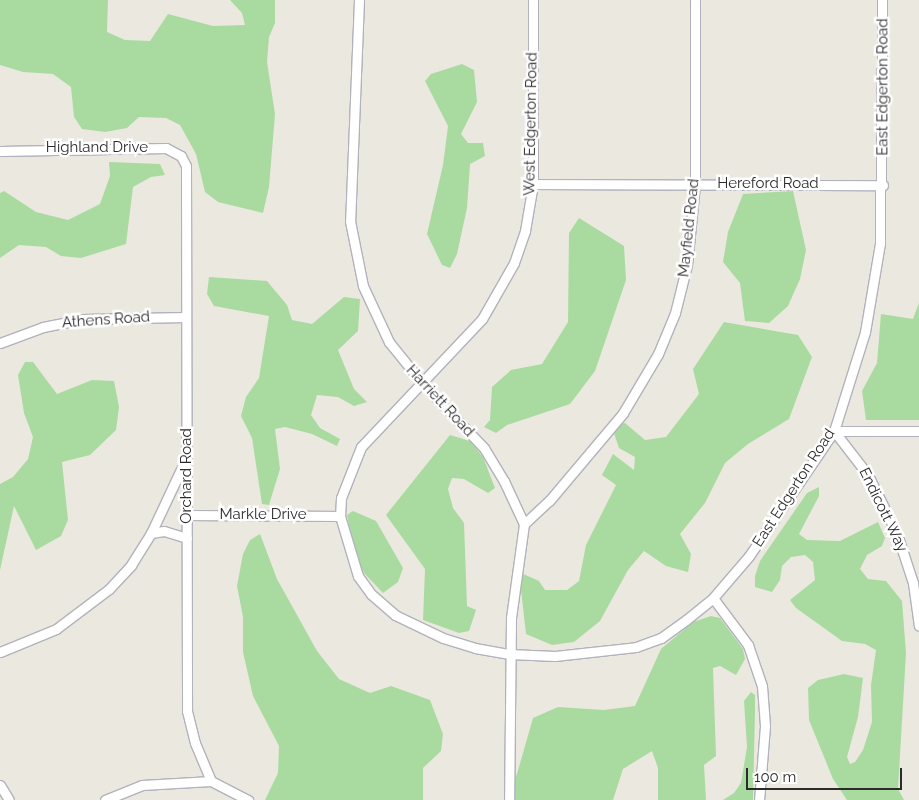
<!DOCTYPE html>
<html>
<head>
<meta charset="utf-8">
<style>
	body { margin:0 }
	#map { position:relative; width:919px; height:800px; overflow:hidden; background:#ebe8df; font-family:Raleway,sans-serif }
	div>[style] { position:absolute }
	.green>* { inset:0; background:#a9dba1 }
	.roads { filter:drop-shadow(1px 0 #b2b2bd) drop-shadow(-1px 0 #b2b2bd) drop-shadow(0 1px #b2b2bd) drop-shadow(0 -1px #b2b2bd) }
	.minor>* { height:9px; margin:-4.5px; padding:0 4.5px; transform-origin:4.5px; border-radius:4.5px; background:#fff }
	span { translate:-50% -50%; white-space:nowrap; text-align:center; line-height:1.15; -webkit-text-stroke:5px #fff; paint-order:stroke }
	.street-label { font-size:15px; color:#2b2b2b }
	.scale { position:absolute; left:746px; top:768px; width:156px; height:22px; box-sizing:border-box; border:2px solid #2b2b2b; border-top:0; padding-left:6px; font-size:15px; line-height:18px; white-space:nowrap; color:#2b2b2b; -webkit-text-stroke:4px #fff; paint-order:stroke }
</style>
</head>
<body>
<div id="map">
	<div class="green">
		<i style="clip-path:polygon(0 0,108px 0,107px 32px,125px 40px,150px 41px,168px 14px,213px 26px,245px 25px,242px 13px,230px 0,275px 0,275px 23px,269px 37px,267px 62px,275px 114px,269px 187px,263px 213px,218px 202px,205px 192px,196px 154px,180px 125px,166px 118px,139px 117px,127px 128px,105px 132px,82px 129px,74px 117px,71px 87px,53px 74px,23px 72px,0 65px)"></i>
		<i style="clip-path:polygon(462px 64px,474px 70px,477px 102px,461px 134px,468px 143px,483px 143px,485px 156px,470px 164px,467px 208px,457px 254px,450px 268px,442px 265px,427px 234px,443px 165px,448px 126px,425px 81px,431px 74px)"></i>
		<i style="clip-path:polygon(109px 162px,160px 164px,165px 175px,151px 177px,133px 187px,126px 244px,81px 258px,61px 256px,46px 247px,19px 245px,0 258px,0 193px,4px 191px,36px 212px,68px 220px,100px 204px,110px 176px)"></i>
		<i style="clip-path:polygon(793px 191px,806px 250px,800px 279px,788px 306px,769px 323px,745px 321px,740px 283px,723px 262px,728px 232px,743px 194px)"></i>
		<i style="clip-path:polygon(579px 218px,624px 246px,626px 280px,595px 371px,570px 404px,507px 425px,496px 433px,484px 427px,490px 420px,492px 387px,511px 370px,542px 364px,568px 322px,569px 233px)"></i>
		<i style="clip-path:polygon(209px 277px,267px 281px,287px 305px,292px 320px,312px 324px,344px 297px,360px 299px,358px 331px,338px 350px,354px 389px,367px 402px,354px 406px,338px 397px,317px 395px,311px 415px,320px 428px,340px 439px,337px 446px,312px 434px,285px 427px,275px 429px,280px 469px,269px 505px,262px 504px,252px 438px,241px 416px,246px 397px,259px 378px,269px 316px,214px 306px,207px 294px)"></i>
		<i style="clip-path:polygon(919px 303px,919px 420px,866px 420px,862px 391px,877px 363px,881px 314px,913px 319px)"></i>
		<i style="clip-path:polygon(724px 322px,798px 335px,812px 357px,789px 419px,748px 444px,725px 463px,705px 503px,680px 534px,691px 554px,688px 572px,666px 566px,644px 551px,628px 570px,600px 621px,574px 642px,552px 645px,526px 634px,519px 572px,539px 581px,545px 590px,567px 590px,579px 581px,586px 545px,616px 485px,602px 475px,613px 454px,634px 470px,635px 457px,619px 448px,612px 427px,625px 423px,645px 440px,666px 437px,699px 394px,693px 369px)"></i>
		<i style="clip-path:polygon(25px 362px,33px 362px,57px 394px,92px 380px,114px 381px,119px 407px,116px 430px,90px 455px,62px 462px,68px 520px,61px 536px,36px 550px,14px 506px,0 570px,0 484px,13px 477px,28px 459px,33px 437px,24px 413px,18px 375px)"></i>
		<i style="clip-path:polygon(450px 435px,470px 441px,483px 457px,495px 488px,488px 493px,464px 479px,452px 478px,448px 489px,453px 508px,464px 523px,467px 606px,476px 610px,469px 631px,459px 633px,423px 620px,425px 569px,386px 515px)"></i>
		<i style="clip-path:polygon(819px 487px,819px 496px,799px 534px,807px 540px,840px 541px,878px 522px,885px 538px,882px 546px,867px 555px,860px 569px,868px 579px,886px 581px,902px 601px,906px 653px,898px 789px,904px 800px,847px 800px,833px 779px,809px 720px,808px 688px,818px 680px,844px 674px,863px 678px,858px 717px,847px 757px,850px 764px,855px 762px,863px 750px,872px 722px,871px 685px,876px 650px,865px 644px,842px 641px,796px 608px,790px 600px,815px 580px,813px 562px,805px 555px,791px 557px,782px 566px,780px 580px,772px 592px,755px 587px,755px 576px,760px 561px,807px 493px)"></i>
		<i style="clip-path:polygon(353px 511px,376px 521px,403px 568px,398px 582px,383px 593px,364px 573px,354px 550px,347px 515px)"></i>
		<i style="clip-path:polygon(260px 534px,277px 579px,317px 651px,339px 679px,370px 693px,391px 686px,430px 700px,443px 734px,441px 751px,423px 768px,423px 800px,265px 800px,278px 773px,279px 746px,253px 696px,243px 652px,243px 617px,237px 586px,243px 554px,250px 540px)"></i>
		<i style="clip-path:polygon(711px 616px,720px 618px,743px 649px,745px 659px,736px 675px,720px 666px,713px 668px,716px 756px,704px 765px,706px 800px,658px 800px,658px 768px,652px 751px,623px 769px,613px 800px,504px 800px,517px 774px,533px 718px,558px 707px,604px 710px,635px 706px,661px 649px,693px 622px)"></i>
		<i style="clip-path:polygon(751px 692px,755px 695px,755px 712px,753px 800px,723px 800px,734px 793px,741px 783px,747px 747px,744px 701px)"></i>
	</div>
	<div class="roads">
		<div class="minor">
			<i style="left:359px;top:0;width:221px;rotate:92.3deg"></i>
			<i style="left:350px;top:221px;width:66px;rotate:78.7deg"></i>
			<i style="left:363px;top:286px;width:62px;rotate:65.1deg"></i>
			<i style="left:389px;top:342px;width:54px;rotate:51deg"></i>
			<i style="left:423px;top:384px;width:88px;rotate:46.4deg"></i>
			<i style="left:484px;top:448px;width:39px;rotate:59deg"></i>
			<i style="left:504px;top:481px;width:47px;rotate:65.1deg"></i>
			<i style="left:524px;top:524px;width:95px;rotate:97.9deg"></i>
			<i style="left:511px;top:618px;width:182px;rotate:90.6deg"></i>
			<i style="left:533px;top:0;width:184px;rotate:90deg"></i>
			<i style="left:533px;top:184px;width:48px;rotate:99.7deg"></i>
			<i style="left:525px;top:231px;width:34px;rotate:109deg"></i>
			<i style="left:514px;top:263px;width:64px;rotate:119.7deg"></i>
			<i style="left:482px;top:319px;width:176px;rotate:133.4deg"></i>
			<i style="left:361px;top:447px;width:55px;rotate:111.4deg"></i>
			<i style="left:341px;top:498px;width:18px;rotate:93deg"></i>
			<i style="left:340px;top:516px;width:63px;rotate:73.3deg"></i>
			<i style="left:358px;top:576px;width:22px;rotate:54deg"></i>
			<i style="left:371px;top:594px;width:32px;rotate:41deg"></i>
			<i style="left:395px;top:615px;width:53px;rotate:25.6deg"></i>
			<i style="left:443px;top:638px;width:34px;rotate:17deg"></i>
			<i style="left:475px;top:648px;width:35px;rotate:10deg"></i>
			<i style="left:509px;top:654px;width:46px;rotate:2.5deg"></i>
			<i style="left:555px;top:656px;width:81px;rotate:-6.3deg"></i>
			<i style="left:636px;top:647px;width:27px;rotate:-20deg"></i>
			<i style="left:661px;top:638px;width:31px;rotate:-36deg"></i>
			<i style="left:686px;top:620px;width:35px;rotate:-39deg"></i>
			<i style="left:713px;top:598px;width:55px;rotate:-49.4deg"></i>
			<i style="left:749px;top:556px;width:151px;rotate:-55.8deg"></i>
			<i style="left:834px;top:431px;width:104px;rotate:-72.6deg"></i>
			<i style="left:865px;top:332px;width:90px;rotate:-80.4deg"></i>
			<i style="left:880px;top:243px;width:243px;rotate:-89.5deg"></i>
			<i style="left:0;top:151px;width:166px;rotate:-1deg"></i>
			<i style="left:166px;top:148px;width:17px;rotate:28deg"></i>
			<i style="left:181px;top:156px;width:11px;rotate:63deg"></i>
			<i style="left:186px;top:166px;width:545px;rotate:89.89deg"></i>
			<i style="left:187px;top:711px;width:33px;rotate:76deg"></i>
			<i style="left:195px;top:743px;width:41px;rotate:67.2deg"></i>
			<i style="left:533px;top:184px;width:350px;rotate:0.2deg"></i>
			<i style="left:0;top:343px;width:46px;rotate:-20.4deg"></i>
			<i style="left:43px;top:327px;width:41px;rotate:-11.3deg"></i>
			<i style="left:83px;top:319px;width:103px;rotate:-1.1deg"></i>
			<i style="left:834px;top:431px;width:56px;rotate:52.3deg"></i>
			<i style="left:868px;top:475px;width:66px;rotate:63.8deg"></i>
			<i style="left:897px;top:534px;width:52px;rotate:71.9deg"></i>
			<i style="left:913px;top:583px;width:43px;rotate:82.1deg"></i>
			<i style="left:834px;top:431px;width:85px"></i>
			<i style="left:187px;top:515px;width:153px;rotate:0.4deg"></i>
			<i style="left:524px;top:524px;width:34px;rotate:-43deg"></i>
			<i style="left:549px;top:501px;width:115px;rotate:-49.9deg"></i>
			<i style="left:623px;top:413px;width:69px;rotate:-59.3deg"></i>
			<i style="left:658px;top:354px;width:44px;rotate:-67.5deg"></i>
			<i style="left:675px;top:313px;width:49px;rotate:-76deg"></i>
			<i style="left:687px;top:265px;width:80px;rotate:-84.3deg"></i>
			<i style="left:695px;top:185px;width:185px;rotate:-90deg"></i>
			<i style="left:151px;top:533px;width:13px;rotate:-9deg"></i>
			<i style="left:164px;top:531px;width:24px;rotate:17deg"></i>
			<i style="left:713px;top:598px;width:59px;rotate:53.3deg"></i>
			<i style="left:748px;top:645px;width:43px;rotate:71.1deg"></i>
			<i style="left:762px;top:686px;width:40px;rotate:85.7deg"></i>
			<i style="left:765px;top:726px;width:74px;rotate:94.6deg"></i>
			<i style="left:0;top:652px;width:61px;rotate:-22.3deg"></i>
			<i style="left:56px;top:629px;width:66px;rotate:-37deg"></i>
			<i style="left:109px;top:589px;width:33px;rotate:-47deg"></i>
			<i style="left:131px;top:565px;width:38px;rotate:-58deg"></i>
			<i style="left:151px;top:533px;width:77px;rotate:-64.8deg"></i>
			<i style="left:0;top:785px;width:17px;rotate:59deg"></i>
			<i style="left:105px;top:800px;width:40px;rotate:-22deg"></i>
			<i style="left:142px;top:785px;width:69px;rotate:-3.3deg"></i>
			<i style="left:211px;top:781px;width:42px;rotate:27.2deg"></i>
		</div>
	</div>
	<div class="street-label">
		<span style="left:883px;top:87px;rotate:-90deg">East Edgerton Road</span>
		<span style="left:531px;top:124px;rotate:-89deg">West Edgerton Road</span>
		<span style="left:97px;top:148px">Highland Drive</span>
		<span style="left:768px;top:184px">Hereford Road</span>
		<span style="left:689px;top:228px;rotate:-84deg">Mayfield Road</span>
		<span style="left:106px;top:320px;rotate:-4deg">Athens Road</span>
		<span style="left:440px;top:401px;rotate:47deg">Harriett Road</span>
		<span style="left:187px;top:476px;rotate:-90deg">Orchard Road</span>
		<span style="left:794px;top:488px;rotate:-57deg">East Edgerton Road</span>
		<span style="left:883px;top:510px;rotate:64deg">Endicott Way</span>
		<span style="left:263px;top:515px">Markle Drive</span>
	</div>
	<div class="scale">100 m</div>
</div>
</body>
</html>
